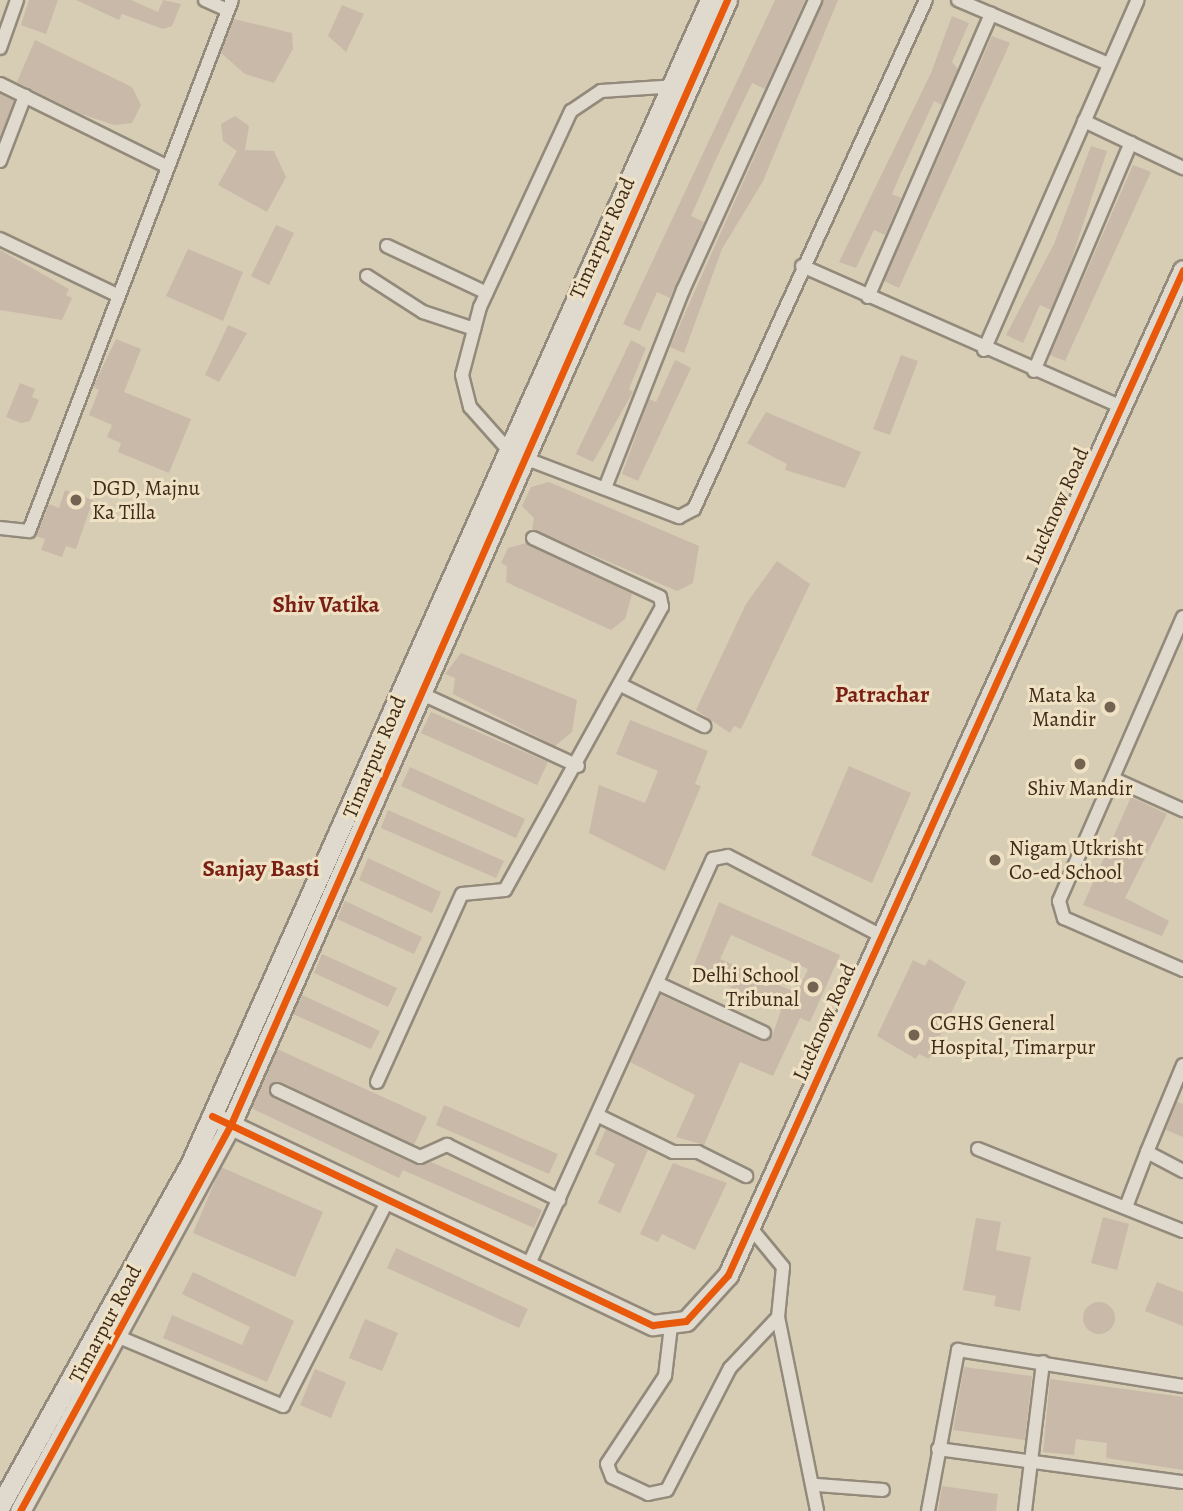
<!DOCTYPE html>
<html>
<head>
<meta charset="utf-8">
<style>
	body { margin:0 }
	#map { position:relative; width:1183px; height:1511px; overflow:hidden; background:#d7cdb4; font-family:Alegreya,serif }
	div>[style] { position:absolute }
	.building>* { inset:0; background:#c9b9a8 }
	.round { border-radius:50% }
	.roads { filter:drop-shadow(2px 0 #938a7b) drop-shadow(-2px 0 #938a7b) drop-shadow(0 2px #938a7b) drop-shadow(0 -2px #938a7b) }
	.street>* { height:12px; margin:-6px; padding:0 6px; transform-origin:6px; border-radius:6px; background:#e0dace }
	.secondary>* { height:19px; margin:-9.5px; padding:0 9.5px; transform-origin:9.5px; border-radius:9.5px; background:#e0dace }
	.cycleway>* { height:7px; margin:-3.5px; padding:0 3.5px; transform-origin:3.5px; border-radius:3.5px; background:#e8590c }
	.dots>* { width:19px; height:19px; translate:-50% -50%; box-sizing:border-box; border:4px solid #efe2c4; border-radius:50% }
	span { translate:-50% -50%; white-space:nowrap; text-align:center; line-height:1.15; -webkit-text-stroke:6px #efe2c4; paint-order:stroke }
	.street-label { font-size:21px; color:#3f2a1b }
	.poi-label { font-size:21px; color:#3f2a1b }
	.left { translate:0 -50%; text-align:left }
	.right { translate:-100% -50%; text-align:right }
	.neighbourhood-label { font-size:23px; color:#7a1f14; font-weight:700 }
</style>
</head>
<body>
<div id="map">
	<div class="building">
		<i style="clip-path:polygon(29px 0,58px 0,46px 34px,21px 25px)"></i>
		<i style="clip-path:polygon(76px 0,131px 0,158px 12px,163px 0,181px 4px,172px 26px,163px 29px,122px 14px,119px 20px)"></i>
		<i style="clip-path:polygon(775px 0,805px 0,765px 89px,752px 83px,716px 159px,691px 216px,704px 222px,670px 298px,657px 292px,640px 331px,623px 324px)"></i>
		<i style="clip-path:polygon(824px 0,838px 0,763px 181px,722px 249px,684px 353px,670px 347px)"></i>
		<i style="clip-path:polygon(342px 5px,364px 14px,346px 52px,328px 36px)"></i>
		<i style="clip-path:polygon(952px 16px,969px 23px,952px 62px,958px 69px,942px 105px,934px 101px,900px 175px,892px 194px,901px 198px,885px 235px,874px 230px,856px 268px,839px 262px,931px 73px)"></i>
		<i style="clip-path:polygon(234px 19px,292px 33px,293px 49px,274px 83px,245px 74px,221px 53px)"></i>
		<i style="clip-path:polygon(992px 36px,1010px 43px,899px 288px,884px 281px)"></i>
		<i style="clip-path:polygon(35px 40px,132px 87px,141px 105px,132px 123px,114px 125px,81px 114px,17px 82px)"></i>
		<i style="clip-path:polygon(0 94px,14px 101px,0 137px)"></i>
		<i style="clip-path:polygon(235px 116px,249px 126px,245px 150px,274px 151px,286px 177px,267px 212px,218px 185px,237px 151px,223px 141px,221px 124px)"></i>
		<i style="clip-path:polygon(1091px 146px,1107px 151px,1070px 264px,1051px 310px,1040px 305px,1023px 343px,1006px 335px,1054px 244px)"></i>
		<i style="clip-path:polygon(1133px 165px,1151px 172px,1065px 361px,1050px 355px)"></i>
		<i style="clip-path:polygon(276px 225px,294px 233px,269px 285px,251px 276px)"></i>
		<i style="clip-path:polygon(188px 249px,243px 272px,223px 321px,166px 296px)"></i>
		<i style="clip-path:polygon(0 250px,69px 289px,66px 295px,72px 298px,62px 320px,0 310px)"></i>
		<i style="clip-path:polygon(228px 325px,247px 333px,219px 382px,205px 375px)"></i>
		<i style="clip-path:polygon(116px 339px,141px 349px,124px 392px,191px 419px,169px 473px,118px 452px,121px 443px,107px 437px,112px 425px,89px 415px,99px 390px,93px 387px)"></i>
		<i style="clip-path:polygon(631px 340px,646px 348px,629px 389px,633px 392px,593px 462px,576px 454px)"></i>
		<i style="clip-path:polygon(901px 355px,918px 361px,890px 435px,873px 429px)"></i>
		<i style="clip-path:polygon(675px 360px,691px 368px,638px 481px,622px 474px,649px 399px,656px 402px)"></i>
		<i style="clip-path:polygon(20px 383px,35px 389px,32px 397px,39px 400px,30px 421px,21px 423px,6px 417px)"></i>
		<i style="clip-path:polygon(766px 412px,861px 452px,845px 488px,785px 470px,787px 464px,747px 443px)"></i>
		<i style="clip-path:polygon(549px 482px,699px 546px,693px 583px,677px 591px,532px 529px,534px 518px,522px 506px,531px 487px)"></i>
		<i style="clip-path:polygon(65px 490px,93px 500px,76px 549px,66px 546px,62px 557px,41px 550px,45px 539px,36px 536px,49px 504px,59px 508px)"></i>
		<i style="clip-path:polygon(526px 543px,632px 594px,625px 619px,611px 630px,506px 582px,507px 566px,501px 563px,508px 548px)"></i>
		<i style="clip-path:polygon(777px 561px,810px 584px,741px 729px,734px 726px,730px 733px,696px 710px,746px 604px)"></i>
		<i style="clip-path:polygon(461px 653px,577px 700px,572px 732px,555px 746px,453px 694px,455px 678px,445px 674px)"></i>
		<i style="clip-path:polygon(431px 712px,548px 762px,537px 785px,421px 733px)"></i>
		<i style="clip-path:polygon(630px 720px,708px 751px,695px 784px,701px 786px,665px 871px,589px 833px,599px 785px,645px 803px,658px 771px,616px 754px)"></i>
		<i style="clip-path:polygon(849px 766px,911px 793px,872px 883px,811px 855px)"></i>
		<i style="clip-path:polygon(410px 767px,525px 819px,516px 838px,401px 786px)"></i>
		<i style="clip-path:polygon(1131px 797px,1167px 814px,1125px 898px,1169px 921px,1162px 936px,1083px 905px)"></i>
		<i style="clip-path:polygon(388px 810px,504px 861px,496px 878px,381px 828px)"></i>
		<i style="clip-path:polygon(368px 858px,441px 892px,432px 913px,359px 880px)"></i>
		<i style="clip-path:polygon(345px 901px,422px 937px,414px 954px,337px 919px)"></i>
		<i style="clip-path:polygon(evenodd,719px 902px,840px 955px,810px 1022px,800px 1018px,773px 1076px,740px 1062px,704px 1145px,676px 1137px,695px 1095px,630px 1062px,661px 995px,760px 1041px,772px 1037px,781px 1010px,692px 970px,719px 902px,731px 935px,808px 969px,797px 993px,720px 959px,731px 935px)"></i>
		<i style="clip-path:polygon(322px 954px,397px 988px,388px 1007px,314px 973px)"></i>
		<i style="clip-path:polygon(929px 959px,966px 982px,929px 1059px,919px 1054px,916px 1059px,877px 1036px,913px 960px,925px 966px)"></i>
		<i style="clip-path:polygon(302px 995px,380px 1031px,371px 1049px,293px 1014px)"></i>
		<i style="clip-path:polygon(277px 1049px,427px 1117px,414px 1145px,281px 1082px,269px 1086px,273px 1098px,416px 1165px,431px 1162px,542px 1210px,534px 1228px,403px 1170px,399px 1178px,251px 1108px)"></i>
		<i style="clip-path:polygon(1177px 1102px,1183px 1104px,1183px 1137px,1166px 1130px)"></i>
		<i style="clip-path:polygon(444px 1105px,558px 1154px,549px 1174px,436px 1125px)"></i>
		<i style="clip-path:polygon(606px 1129px,648px 1150px,620px 1213px,598px 1203px,615px 1164px,595px 1154px)"></i>
		<i style="clip-path:polygon(673px 1163px,727px 1183px,695px 1250px,662px 1234px,658px 1242px,640px 1234px)"></i>
		<i style="clip-path:polygon(221px 1167px,323px 1212px,295px 1277px,193px 1233px)"></i>
		<i style="clip-path:polygon(1103px 1217px,1129px 1224px,1117px 1270px,1091px 1263px)"></i>
		<i style="clip-path:polygon(976px 1218px,1001px 1222px,996px 1250px,1031px 1257px,1020px 1311px,994px 1306px,996px 1296px,963px 1290px)"></i>
		<i style="clip-path:polygon(396px 1248px,528px 1309px,519px 1328px,387px 1268px)"></i>
		<i style="clip-path:polygon(193px 1272px,294px 1321px,267px 1382px,163px 1338px,172px 1315px,242px 1345px,250px 1327px,182px 1294px)"></i>
		<i style="clip-path:polygon(1157px 1282px,1183px 1292px,1183px 1326px,1145px 1311px)"></i>
		<i class="round" style="left:1083px;top:1302px;width:32px;height:32px"></i>
		<i style="clip-path:polygon(365px 1319px,398px 1333px,382px 1371px,349px 1358px)"></i>
		<i style="clip-path:polygon(964px 1367px,1032px 1376px,1025px 1440px,953px 1430px)"></i>
		<i style="clip-path:polygon(315px 1369px,346px 1382px,331px 1418px,300px 1405px)"></i>
		<i style="clip-path:polygon(1050px 1379px,1183px 1397px,1183px 1470px,1106px 1458px,1107px 1443px,1076px 1439px,1074px 1455px,1043px 1452px)"></i>
		<i style="clip-path:polygon(942px 1486px,998px 1494px,996px 1511px,938px 1511px)"></i>
	</div>
	<div class="roads">
		<div class="street">
			<i style="left:205px;top:0;width:24px;rotate:24deg"></i>
			<i style="left:958px;top:0;width:164px;rotate:23deg"></i>
			<i style="left:0;top:48px;width:51px;rotate:-70.5deg"></i>
			<i style="left:0;top:84px;width:185px;rotate:26.3deg"></i>
			<i style="left:677px;top:86px;width:76px;rotate:176.2deg"></i>
			<i style="left:601px;top:91px;width:36px;rotate:146deg"></i>
			<i style="left:571px;top:111px;width:216px;rotate:114.9deg"></i>
			<i style="left:480px;top:307px;width:70px;rotate:104.8deg"></i>
			<i style="left:462px;top:375px;width:33px;rotate:76deg"></i>
			<i style="left:470px;top:407px;width:62px;rotate:48.3deg"></i>
			<i style="left:511px;top:453px;width:180px;rotate:20.9deg"></i>
			<i style="left:679px;top:517px;width:17px;rotate:-28deg"></i>
			<i style="left:694px;top:509px;width:559px;rotate:-65.5deg"></i>
			<i style="left:1084px;top:121px;width:110px;rotate:25.4deg"></i>
			<i style="left:0;top:161px;width:70px;rotate:-69deg"></i>
			<i style="left:0;top:239px;width:130px;rotate:25.6deg"></i>
			<i style="left:387px;top:246px;width:110px;rotate:25.2deg"></i>
			<i style="left:802px;top:266px;width:349px;rotate:23.8deg"></i>
			<i style="left:367px;top:276px;width:67px;rotate:32.7deg"></i>
			<i style="left:423px;top:312px;width:54px;rotate:18.4deg"></i>
			<i style="left:868px;top:297px;width:309px;rotate:-66.5deg"></i>
			<i style="left:984px;top:350px;width:382px;rotate:-66.3deg"></i>
			<i style="left:1034px;top:371px;width:248px;rotate:-67deg"></i>
			<i style="left:605px;top:488px;width:213px;rotate:-68.5deg"></i>
			<i style="left:683px;top:290px;width:319px;rotate:-65.5deg"></i>
			<i style="left:0;top:528px;width:29px;rotate:6deg"></i>
			<i style="left:29px;top:531px;width:568px;rotate:-69.08deg"></i>
			<i style="left:1183px;top:617px;width:310px;rotate:113.6deg"></i>
			<i style="left:1059px;top:901px;width:18px;rotate:74deg"></i>
			<i style="left:1064px;top:918px;width:130px;rotate:23.6deg"></i>
			<i style="left:621px;top:685px;width:93px;rotate:26.3deg"></i>
			<i style="left:420px;top:693px;width:174px;rotate:24.8deg"></i>
			<i style="left:1114px;top:779px;width:76px;rotate:24.2deg"></i>
			<i style="left:657px;top:983px;width:118px;rotate:25deg"></i>
			<i style="left:1183px;top:1065px;width:94px;rotate:112.5deg"></i>
			<i style="left:1147px;top:1152px;width:41px;rotate:27.8deg"></i>
			<i style="left:377px;top:1082px;width:206px;rotate:-65.7deg"></i>
			<i style="left:462px;top:894px;width:43px;rotate:-5.3deg"></i>
			<i style="left:505px;top:890px;width:324px;rotate:-61deg"></i>
			<i style="left:662px;top:607px;width:10px;rotate:-101deg"></i>
			<i style="left:660px;top:597px;width:140px;rotate:-155.1deg"></i>
			<i style="left:277px;top:1090px;width:158px;rotate:25.1deg"></i>
			<i style="left:420px;top:1157px;width:30px;rotate:-24deg"></i>
			<i style="left:447px;top:1145px;width:125px;rotate:26.2deg"></i>
			<i style="left:599px;top:1116px;width:82px;rotate:25.9deg"></i>
			<i style="left:673px;top:1152px;width:25px"></i>
			<i style="left:698px;top:1152px;width:54px;rotate:26.6deg"></i>
			<i style="left:978px;top:1149px;width:221px;rotate:21.8deg"></i>
			<i style="left:1126px;top:1207px;width:59px;rotate:-69.1deg"></i>
			<i style="left:750px;top:1227px;width:52px;rotate:50.5deg"></i>
			<i style="left:783px;top:1267px;width:50px;rotate:95.7deg"></i>
			<i style="left:529px;top:1264px;width:445px;rotate:-65.6deg"></i>
			<i style="left:713px;top:859px;width:15px;rotate:-11deg"></i>
			<i style="left:728px;top:856px;width:174px;rotate:27.5deg"></i>
			<i style="left:671px;top:1326px;width:50px;rotate:96.8deg"></i>
			<i style="left:665px;top:1376px;width:105px;rotate:123.4deg"></i>
			<i style="left:607px;top:1464px;width:14px;rotate:69deg"></i>
			<i style="left:612px;top:1477px;width:40px;rotate:25deg"></i>
			<i style="left:648px;top:1494px;width:19px;rotate:-12deg"></i>
			<i style="left:667px;top:1490px;width:137px;rotate:-62.7deg"></i>
			<i style="left:730px;top:1368px;width:70px;rotate:-46.7deg"></i>
			<i style="left:778px;top:1317px;width:198px;rotate:78.6deg"></i>
			<i style="left:119px;top:1337px;width:178px;rotate:22.8deg"></i>
			<i style="left:283px;top:1406px;width:233px;rotate:-63deg"></i>
			<i style="left:938px;top:1449px;width:247px;rotate:7.7deg"></i>
			<i style="left:817px;top:1485px;width:66px;rotate:4.3deg"></i>
			<i style="left:928px;top:1511px;width:164px;rotate:-79.4deg"></i>
			<i style="left:958px;top:1350px;width:228px;rotate:9.1deg"></i>
			<i style="left:1025px;top:1511px;width:150px;rotate:-83.1deg"></i>
		</div>
		<div class="secondary">
			<i style="left:212px;top:1116px;width:488px;rotate:25.4deg"></i>
			<i style="left:653px;top:1325px;width:33px;rotate:-7deg"></i>
			<i style="left:686px;top:1321px;width:62px;rotate:-47.6deg"></i>
			<i style="left:728px;top:1275px;width:1103px;rotate:-65.64deg"></i>
			<i style="left:0;top:1506px;width:390px;rotate:-60.9deg"></i>
			<i style="left:190px;top:1165px;width:1276px;rotate:-65.95deg"></i>
			<i style="left:20px;top:1511px;width:441px;rotate:-61.4deg"></i>
			<i style="left:231px;top:1124px;width:1229px;rotate:-66.19deg"></i>
		</div>
	</div>
	<div class="cycleway">
		<i style="left:212px;top:1116px;width:488px;rotate:25.4deg"></i>
		<i style="left:653px;top:1325px;width:33px;rotate:-7deg"></i>
		<i style="left:686px;top:1321px;width:62px;rotate:-47.6deg"></i>
		<i style="left:728px;top:1275px;width:1103px;rotate:-65.64deg"></i>
		<i style="left:20px;top:1511px;width:441px;rotate:-61.4deg"></i>
		<i style="left:231px;top:1124px;width:1229px;rotate:-66.19deg"></i>
	</div>
	<div class="dots">
		<i style="left:76px;top:500px;background:#746351"></i>
		<i style="left:1110px;top:707px;background:#746351"></i>
		<i style="left:1080px;top:764px;background:#746351"></i>
		<i style="left:995px;top:860px;background:#746351"></i>
		<i style="left:813px;top:987px;background:#746351"></i>
		<i style="left:914px;top:1035px;background:#746351"></i>
	</div>
	<div class="street-label">
		<span style="left:602px;top:238px;rotate:-66deg">Timarpur Road</span>
		<span style="left:1057px;top:506px;rotate:-66deg">Lucknow Road</span>
		<span style="left:374px;top:757px;rotate:-67deg">Timarpur Road</span>
		<span style="left:824px;top:1022px;rotate:-66deg">Lucknow Road</span>
		<span style="left:105px;top:1324px;rotate:-62deg">Timarpur Road</span>
	</div>
	<div class="poi-label">
		<span class="left" style="left:92px;top:500px">DGD, Majnu<br>Ka Tilla</span>
		<span class="right" style="left:1096px;top:707px">Mata ka<br>Mandir</span>
		<span style="left:1080px;top:788px">Shiv Mandir</span>
		<span class="left" style="left:1009px;top:860px">Nigam Utkrisht<br>Co-ed School</span>
		<span class="right" style="left:799px;top:987px">Delhi School<br>Tribunal</span>
		<span class="left" style="left:930px;top:1035px">CGHS General<br>Hospital, Timarpur</span>
	</div>
	<div class="neighbourhood-label">
		<span style="left:326px;top:605px">Shiv Vatika</span>
		<span style="left:882px;top:695px">Patrachar</span>
		<span style="left:261px;top:869px">Sanjay Basti</span>
	</div>
</div>
</body>
</html>
